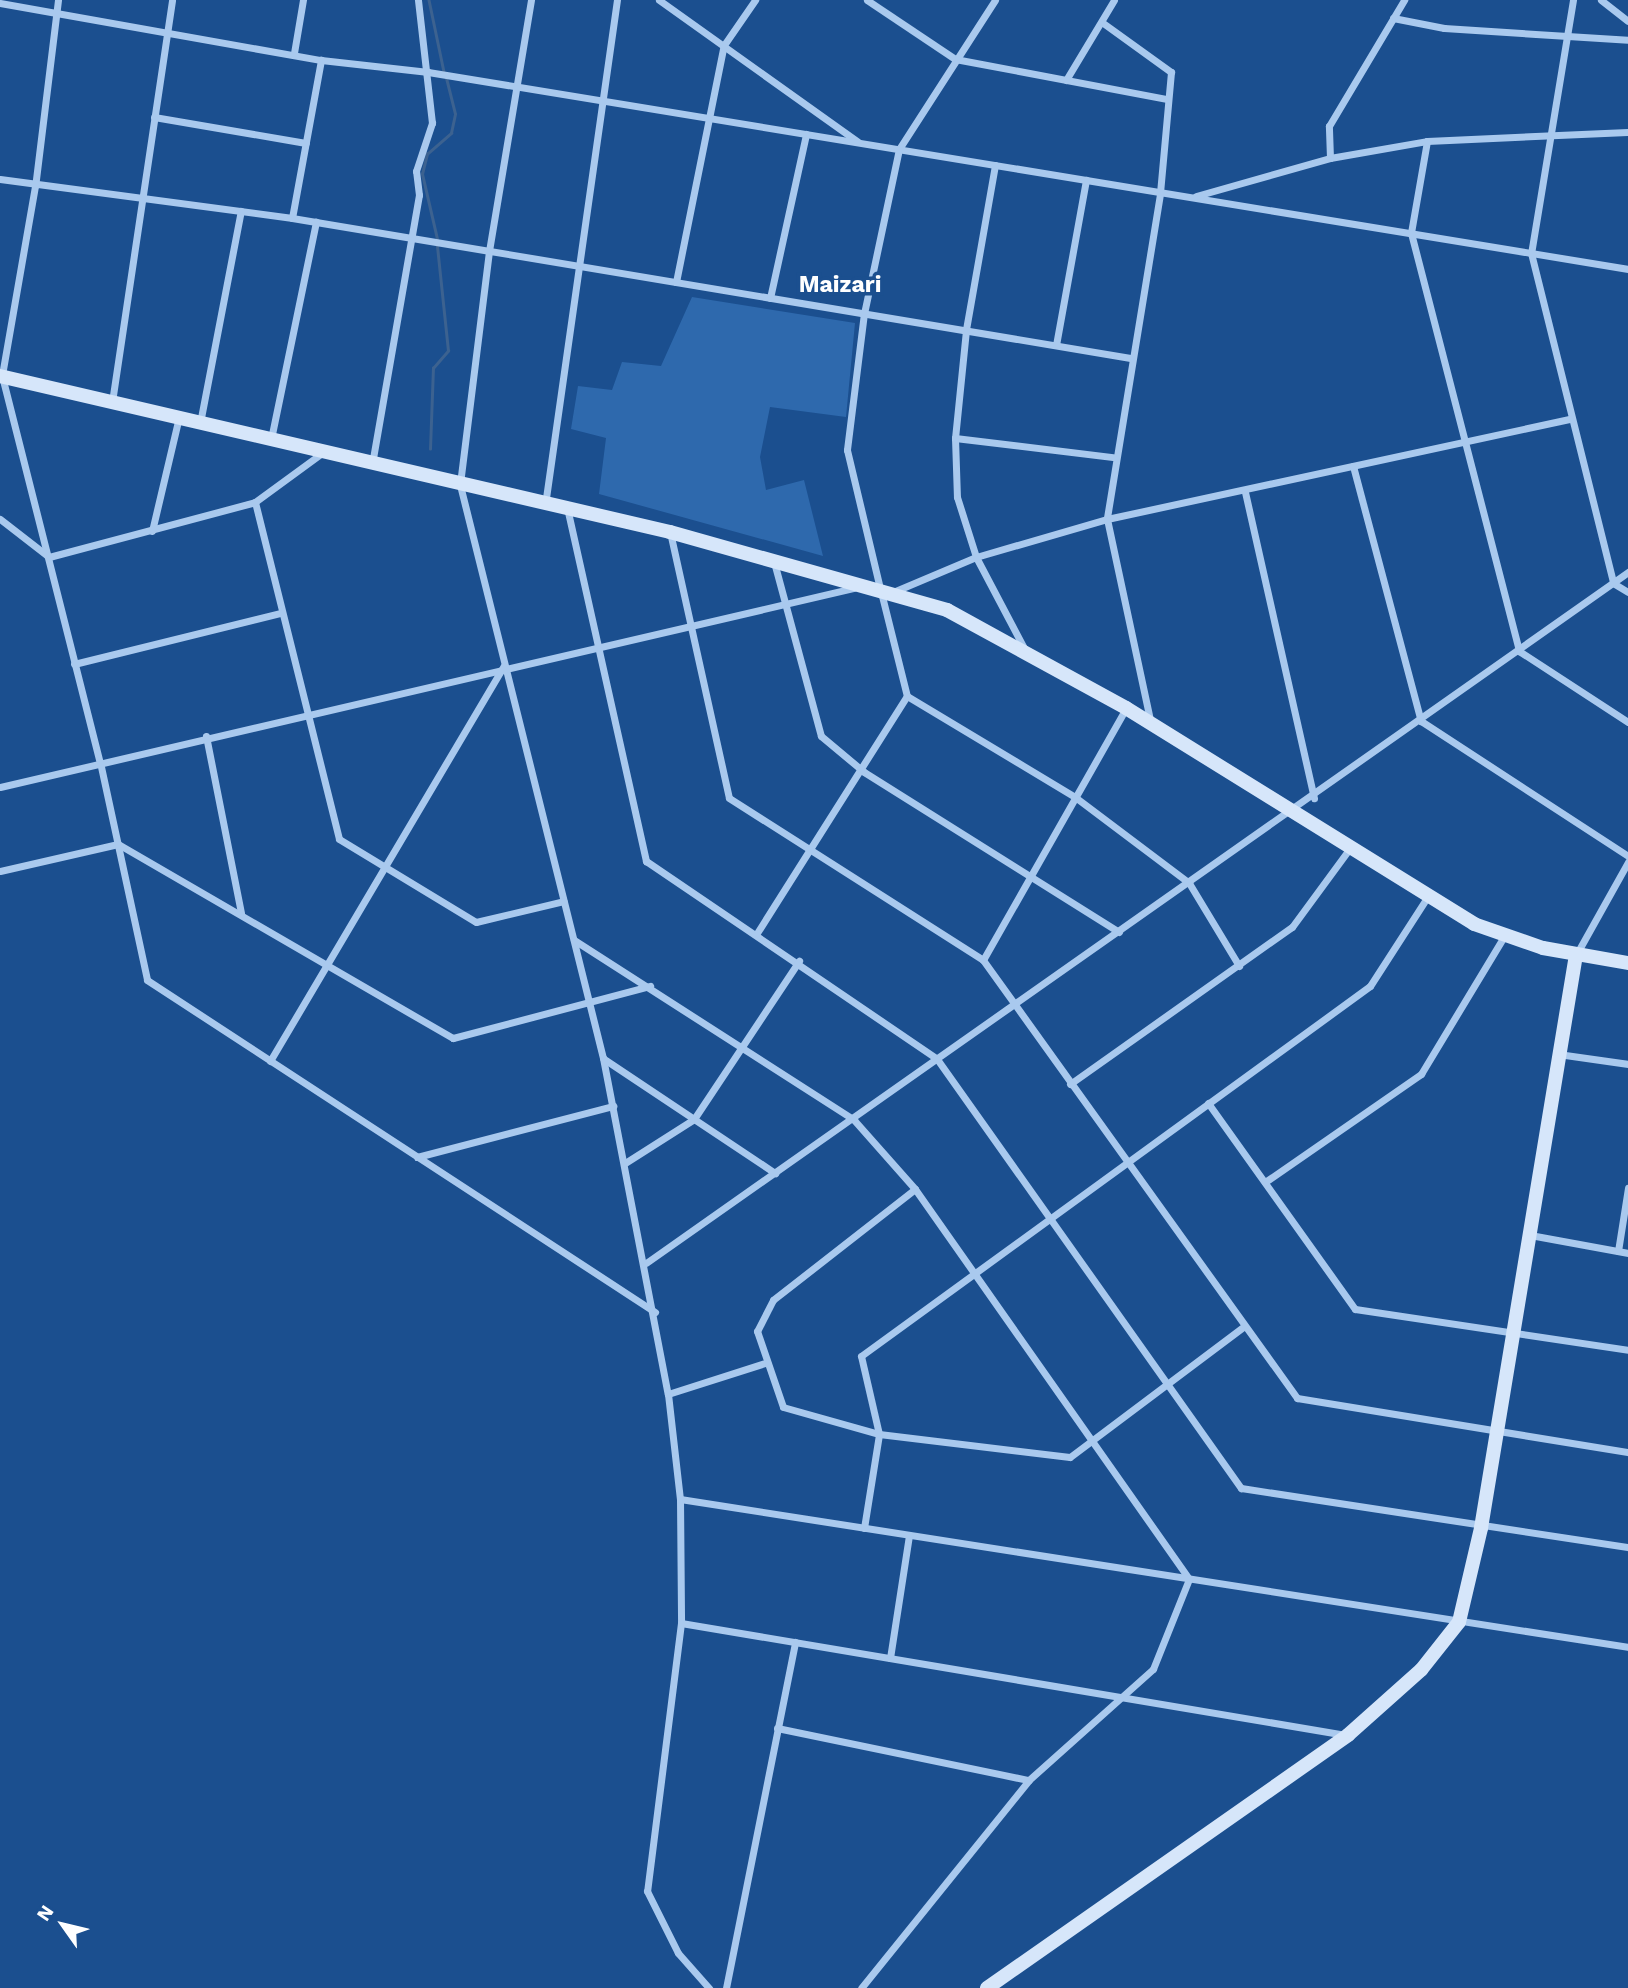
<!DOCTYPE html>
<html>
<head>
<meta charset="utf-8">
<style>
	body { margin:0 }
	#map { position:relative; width:1628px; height:1988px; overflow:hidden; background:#1b4f8f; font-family:"Work Sans",sans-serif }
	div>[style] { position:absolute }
	.green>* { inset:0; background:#2e69ad }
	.stream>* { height:2.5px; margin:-1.25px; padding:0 1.25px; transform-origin:1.25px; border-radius:1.25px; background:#3c6290 }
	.street>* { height:7px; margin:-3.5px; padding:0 3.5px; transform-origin:3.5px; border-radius:3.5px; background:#a9c9ee }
	.secondary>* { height:14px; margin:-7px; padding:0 7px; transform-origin:7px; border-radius:7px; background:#d6e6fa }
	span { translate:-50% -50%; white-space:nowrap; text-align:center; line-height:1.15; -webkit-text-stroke:7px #1b4f8f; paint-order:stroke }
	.quarter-label { font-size:23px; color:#fff; font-weight:700 }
	.north { position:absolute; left:28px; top:1890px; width:70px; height:70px; -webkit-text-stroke:5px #1b4f8f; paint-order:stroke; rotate:304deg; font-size:19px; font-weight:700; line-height:28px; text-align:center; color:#fff }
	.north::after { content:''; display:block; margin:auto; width:24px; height:32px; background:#fff; clip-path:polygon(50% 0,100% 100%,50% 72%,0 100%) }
</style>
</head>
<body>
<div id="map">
	<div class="green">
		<i style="clip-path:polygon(692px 297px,855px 323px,846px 417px,770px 407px,760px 457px,766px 490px,804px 480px,823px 556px,599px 494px,606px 438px,571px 429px,578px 386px,612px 390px,622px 362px,661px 366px)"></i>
	</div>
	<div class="stream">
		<i style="left:429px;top:0;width:74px;rotate:78.2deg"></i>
		<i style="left:437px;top:239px;width:67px;rotate:-103deg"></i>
		<i style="left:422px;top:174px;width:21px;rotate:-76deg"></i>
		<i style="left:427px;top:154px;width:32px;rotate:-41deg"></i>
		<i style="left:451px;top:133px;width:19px;rotate:-78deg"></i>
		<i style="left:455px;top:114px;width:37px;rotate:-104deg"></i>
		<i style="left:430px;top:449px;width:81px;rotate:-87.9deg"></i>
		<i style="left:433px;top:368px;width:23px;rotate:-49deg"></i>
		<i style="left:448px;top:351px;width:106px;rotate:-96deg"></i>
	</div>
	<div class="street">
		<i style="left:58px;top:0;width:187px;rotate:97deg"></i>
		<i style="left:35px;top:186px;width:193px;rotate:99.9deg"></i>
		<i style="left:2px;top:376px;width:398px;rotate:75.8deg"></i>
		<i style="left:100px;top:762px;width:223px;rotate:77.8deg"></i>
		<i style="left:147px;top:980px;width:607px;rotate:33.17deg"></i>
		<i style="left:531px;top:0;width:254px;rotate:99.5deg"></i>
		<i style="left:489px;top:251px;width:236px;rotate:97.1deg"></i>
		<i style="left:460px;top:485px;width:591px;rotate:75.99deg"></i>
		<i style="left:603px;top:1058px;width:342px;rotate:79.1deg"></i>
		<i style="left:668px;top:1394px;width:106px;rotate:83.5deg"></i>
		<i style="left:680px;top:1499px;width:124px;rotate:89.5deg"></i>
		<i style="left:681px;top:1623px;width:270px;rotate:97.2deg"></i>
		<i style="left:647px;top:1891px;width:69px;rotate:63.4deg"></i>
		<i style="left:678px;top:1953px;width:47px;rotate:48.5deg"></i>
		<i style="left:659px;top:0;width:244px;rotate:35.5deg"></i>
		<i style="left:867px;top:0;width:106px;rotate:33.8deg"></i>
		<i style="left:955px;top:59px;width:216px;rotate:10.7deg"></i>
		<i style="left:995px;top:0;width:177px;rotate:122.8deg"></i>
		<i style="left:899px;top:149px;width:168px;rotate:102deg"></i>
		<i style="left:864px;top:313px;width:138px;rotate:97.1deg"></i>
		<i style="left:847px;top:450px;width:142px;rotate:76.6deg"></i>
		<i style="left:880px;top:588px;width:111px;rotate:76deg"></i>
		<i style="left:907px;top:696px;width:196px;rotate:31deg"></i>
		<i style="left:1075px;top:797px;width:143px;rotate:37deg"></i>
		<i style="left:1189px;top:883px;width:97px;rotate:58.9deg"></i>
		<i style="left:1573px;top:0;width:256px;rotate:99.4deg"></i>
		<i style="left:1531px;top:253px;width:340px;rotate:76deg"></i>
		<i style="left:1613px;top:583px;width:17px;rotate:31deg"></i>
		<i style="left:1601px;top:0;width:34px;rotate:38deg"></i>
		<i style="left:0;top:3px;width:326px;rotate:10.1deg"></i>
		<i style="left:321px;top:60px;width:108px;rotate:6.4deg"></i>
		<i style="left:428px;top:72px;width:1216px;rotate:9.32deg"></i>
		<i style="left:1393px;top:18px;width:52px;rotate:11.1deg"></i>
		<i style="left:1444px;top:28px;width:184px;rotate:3.7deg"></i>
		<i style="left:1103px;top:23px;width:84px;rotate:35.8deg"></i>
		<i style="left:1171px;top:72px;width:122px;rotate:95.2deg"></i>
		<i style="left:1160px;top:194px;width:329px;rotate:99.3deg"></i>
		<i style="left:1107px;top:519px;width:206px;rotate:77.9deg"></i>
		<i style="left:294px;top:53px;width:54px;rotate:-80.4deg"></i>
		<i style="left:1066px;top:80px;width:93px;rotate:-59deg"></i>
		<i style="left:154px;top:117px;width:154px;rotate:9.7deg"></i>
		<i style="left:1427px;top:141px;width:93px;rotate:99.9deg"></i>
		<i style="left:1411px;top:233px;width:432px;rotate:75.5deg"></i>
		<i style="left:1519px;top:651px;width:130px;rotate:33.1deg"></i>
		<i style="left:1330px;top:158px;width:32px;rotate:-92deg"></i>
		<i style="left:1329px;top:126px;width:147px;rotate:-59.2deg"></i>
		<i style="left:995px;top:165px;width:168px;rotate:100deg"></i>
		<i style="left:966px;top:330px;width:109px;rotate:95.8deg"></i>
		<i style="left:955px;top:438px;width:59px;rotate:88.1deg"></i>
		<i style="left:957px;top:497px;width:63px;rotate:72.4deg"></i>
		<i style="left:976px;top:557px;width:103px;rotate:62.2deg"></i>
		<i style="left:0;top:179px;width:295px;rotate:7.6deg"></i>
		<i style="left:292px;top:218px;width:850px;rotate:9.48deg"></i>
		<i style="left:1196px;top:196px;width:139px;rotate:-15.8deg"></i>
		<i style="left:1330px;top:158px;width:98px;rotate:-9.9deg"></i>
		<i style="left:1427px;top:141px;width:201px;rotate:-2.6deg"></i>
		<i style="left:292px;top:218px;width:161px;rotate:-79.6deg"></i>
		<i style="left:676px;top:282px;width:242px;rotate:-78.6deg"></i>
		<i style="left:724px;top:45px;width:55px;rotate:-55.4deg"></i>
		<i style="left:770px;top:298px;width:168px;rotate:-77.6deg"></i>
		<i style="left:1056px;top:345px;width:168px;rotate:-79.7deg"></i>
		<i style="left:112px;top:402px;width:406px;rotate:-81.5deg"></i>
		<i style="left:200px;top:423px;width:216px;rotate:-79.1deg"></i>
		<i style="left:955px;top:438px;width:159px;rotate:6.9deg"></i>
		<i style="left:271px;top:439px;width:222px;rotate:-78.3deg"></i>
		<i style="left:372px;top:464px;width:273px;rotate:-80.1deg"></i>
		<i style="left:419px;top:195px;width:24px;rotate:-97deg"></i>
		<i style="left:416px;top:171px;width:51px;rotate:-71.6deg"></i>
		<i style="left:432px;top:123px;width:124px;rotate:-96.5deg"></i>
		<i style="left:1353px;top:466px;width:264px;rotate:75.1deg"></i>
		<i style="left:1421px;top:721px;width:247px;rotate:33.1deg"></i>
		<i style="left:1245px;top:492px;width:314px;rotate:77.3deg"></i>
		<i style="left:255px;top:502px;width:347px;rotate:76deg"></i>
		<i style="left:339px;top:839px;width:160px;rotate:31.2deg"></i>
		<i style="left:476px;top:922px;width:90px;rotate:-13.4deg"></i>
		<i style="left:545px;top:505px;width:510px;rotate:-81.89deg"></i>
		<i style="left:568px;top:512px;width:358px;rotate:77.4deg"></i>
		<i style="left:646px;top:861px;width:352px;rotate:34.2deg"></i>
		<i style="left:937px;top:1059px;width:526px;rotate:54.68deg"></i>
		<i style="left:1241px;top:1488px;width:391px;rotate:8.7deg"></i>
		<i style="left:0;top:519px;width:62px;rotate:37.8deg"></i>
		<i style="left:49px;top:557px;width:213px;rotate:-14.9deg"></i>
		<i style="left:255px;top:502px;width:83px;rotate:-36.2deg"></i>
		<i style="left:152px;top:531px;width:113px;rotate:-76.7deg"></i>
		<i style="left:670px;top:532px;width:272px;rotate:77.5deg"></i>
		<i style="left:729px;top:798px;width:301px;rotate:32.5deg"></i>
		<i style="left:983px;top:960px;width:539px;rotate:54.36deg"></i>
		<i style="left:1297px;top:1398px;width:335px;rotate:9.3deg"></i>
		<i style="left:774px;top:562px;width:180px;rotate:74.9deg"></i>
		<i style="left:821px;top:736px;width:56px;rotate:39.9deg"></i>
		<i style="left:864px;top:772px;width:301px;rotate:32.1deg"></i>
		<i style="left:893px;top:592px;width:90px;rotate:-22.9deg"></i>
		<i style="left:976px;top:557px;width:136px;rotate:-16.2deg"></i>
		<i style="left:1107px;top:519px;width:473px;rotate:-12.2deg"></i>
		<i style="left:74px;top:664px;width:212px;rotate:-13.9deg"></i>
		<i style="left:206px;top:736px;width:180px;rotate:78.8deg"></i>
		<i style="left:0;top:787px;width:877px;rotate:-13.12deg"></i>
		<i style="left:0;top:871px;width:121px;rotate:-12.9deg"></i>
		<i style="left:118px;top:844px;width:387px;rotate:30.1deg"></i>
		<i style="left:453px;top:1038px;width:204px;rotate:-14.8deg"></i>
		<i style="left:757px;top:933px;width:280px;rotate:-57.7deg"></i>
		<i style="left:574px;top:940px;width:333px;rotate:32.7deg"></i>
		<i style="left:854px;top:1120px;width:92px;rotate:48.5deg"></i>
		<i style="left:915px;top:1189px;width:477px;rotate:54.9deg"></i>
		<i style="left:1189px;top:1579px;width:97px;rotate:111.8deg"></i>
		<i style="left:1153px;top:1669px;width:166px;rotate:138.2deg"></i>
		<i style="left:1029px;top:1780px;width:267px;rotate:128.9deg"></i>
		<i style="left:1576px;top:955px;width:107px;rotate:-60.8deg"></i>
		<i style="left:983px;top:960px;width:290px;rotate:-60.4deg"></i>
		<i style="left:1558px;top:1054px;width:71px;rotate:8.1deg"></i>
		<i style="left:604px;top:1059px;width:206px;rotate:33.7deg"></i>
		<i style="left:270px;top:1061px;width:459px;rotate:-59.4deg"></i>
		<i style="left:1070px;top:1084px;width:272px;rotate:-35.3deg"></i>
		<i style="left:1292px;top:927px;width:98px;rotate:-53.7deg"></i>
		<i style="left:1208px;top:1103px;width:253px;rotate:54.5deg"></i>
		<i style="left:1355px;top:1309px;width:276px;rotate:8.5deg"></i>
		<i style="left:417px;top:1157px;width:203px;rotate:-14.6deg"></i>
		<i style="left:625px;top:1163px;width:82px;rotate:-32.5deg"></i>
		<i style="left:694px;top:1119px;width:190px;rotate:-56.4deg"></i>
		<i style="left:1265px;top:1182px;width:190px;rotate:-34.7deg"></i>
		<i style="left:1421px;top:1074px;width:159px;rotate:-58.9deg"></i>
		<i style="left:915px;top:1189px;width:180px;rotate:142deg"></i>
		<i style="left:773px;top:1300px;width:35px;rotate:117deg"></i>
		<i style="left:757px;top:1331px;width:80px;rotate:71.1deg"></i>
		<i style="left:783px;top:1407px;width:100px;rotate:15.7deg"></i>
		<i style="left:879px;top:1434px;width:192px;rotate:6.9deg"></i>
		<i style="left:1070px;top:1457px;width:215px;rotate:-36.9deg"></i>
		<i style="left:1530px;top:1235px;width:100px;rotate:10.4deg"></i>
		<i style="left:1618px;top:1251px;width:64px;rotate:-81deg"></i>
		<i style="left:646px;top:1263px;width:1201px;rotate:-35.13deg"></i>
		<i style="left:668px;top:1394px;width:102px;rotate:-17.7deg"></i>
		<i style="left:680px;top:1499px;width:959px;rotate:8.87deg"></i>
		<i style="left:864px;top:1528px;width:95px;rotate:-80.9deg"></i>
		<i style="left:879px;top:1434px;width:80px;rotate:-103deg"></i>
		<i style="left:861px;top:1356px;width:629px;rotate:-36.01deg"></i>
		<i style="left:1370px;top:986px;width:107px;rotate:-57.2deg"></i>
		<i style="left:681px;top:1623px;width:674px;rotate:9.56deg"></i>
		<i style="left:890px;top:1658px;width:124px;rotate:-81.2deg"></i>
		<i style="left:777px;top:1728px;width:257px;rotate:11.7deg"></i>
		<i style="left:726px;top:1988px;width:353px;rotate:-78.7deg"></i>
	</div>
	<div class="secondary">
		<i style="left:0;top:376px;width:688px;rotate:13.11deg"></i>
		<i style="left:670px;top:532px;width:288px;rotate:15.7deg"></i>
		<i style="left:947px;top:610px;width:204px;rotate:28.7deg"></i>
		<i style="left:1126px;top:708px;width:410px;rotate:31.8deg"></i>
		<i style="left:1474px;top:924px;width:73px;rotate:19.2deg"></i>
		<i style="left:1543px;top:948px;width:86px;rotate:10deg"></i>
		<i style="left:987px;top:1988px;width:441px;rotate:-35deg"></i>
		<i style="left:1348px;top:1735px;width:98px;rotate:-41.7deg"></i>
		<i style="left:1421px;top:1670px;width:61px;rotate:-51.6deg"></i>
		<i style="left:1459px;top:1622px;width:97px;rotate:-76.8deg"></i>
		<i style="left:1481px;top:1528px;width:581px;rotate:-80.59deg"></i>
	</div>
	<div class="quarter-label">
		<span style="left:840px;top:285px">Maizari</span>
	</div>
	<div class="north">N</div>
</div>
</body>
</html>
